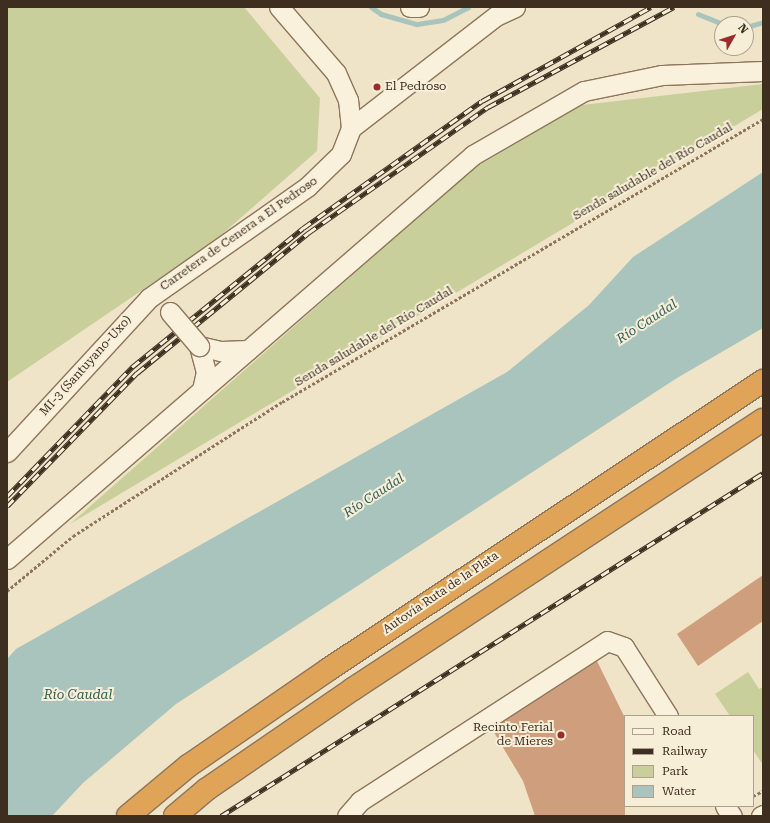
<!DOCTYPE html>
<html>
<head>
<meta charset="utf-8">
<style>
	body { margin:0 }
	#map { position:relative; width:770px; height:823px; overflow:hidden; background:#f0e4c8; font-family:"Roboto Serif",serif }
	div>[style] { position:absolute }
	.green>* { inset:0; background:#c9cf9b }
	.water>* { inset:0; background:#a9c4bc }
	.stream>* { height:5px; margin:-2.5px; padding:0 2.5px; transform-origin:2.5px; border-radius:2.5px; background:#a9c4bc }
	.building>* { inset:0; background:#cf9f7d }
	.path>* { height:2.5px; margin-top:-1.25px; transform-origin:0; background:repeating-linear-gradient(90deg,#8d765c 0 3px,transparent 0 5px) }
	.roads { filter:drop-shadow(1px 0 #8d765c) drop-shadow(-1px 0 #8d765c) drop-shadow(0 1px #8d765c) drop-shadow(0 -1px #8d765c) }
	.minor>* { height:19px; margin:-9.5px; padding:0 9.5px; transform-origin:9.5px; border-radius:9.5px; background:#faf1dc }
	.highway>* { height:22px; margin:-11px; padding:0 11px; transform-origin:11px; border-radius:11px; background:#e0a458 }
	.rail>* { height:4.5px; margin-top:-2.25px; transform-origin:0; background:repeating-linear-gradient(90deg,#f7eed8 0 9px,#3d2e20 0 18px); box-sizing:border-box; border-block:1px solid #3d2e20 }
	.bridges { filter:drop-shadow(1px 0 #8d765c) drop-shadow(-1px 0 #8d765c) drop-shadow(0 1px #8d765c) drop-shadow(0 -1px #8d765c) }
	.minor-bridge>* { height:19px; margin:-9.5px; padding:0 9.5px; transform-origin:9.5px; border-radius:9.5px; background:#faf1dc }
	.dots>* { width:11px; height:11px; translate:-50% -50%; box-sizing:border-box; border:2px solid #f7eed8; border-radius:50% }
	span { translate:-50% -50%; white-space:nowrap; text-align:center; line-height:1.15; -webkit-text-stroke:4px #f7eed8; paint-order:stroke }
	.poi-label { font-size:12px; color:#3d2e20 }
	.left { translate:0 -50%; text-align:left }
	.right { translate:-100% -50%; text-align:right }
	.street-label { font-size:12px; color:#3d2e20 }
	.water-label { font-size:13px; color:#2f5d5a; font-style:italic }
	.frame { position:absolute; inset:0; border:8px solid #3d2e20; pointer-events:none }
	.legend { position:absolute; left:624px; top:715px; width:130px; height:92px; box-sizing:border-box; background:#f7eed8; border:1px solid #ada18e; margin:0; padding:5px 7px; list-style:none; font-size:12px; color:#3d2e20 }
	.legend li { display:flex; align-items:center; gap:8px; height:20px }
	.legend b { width:20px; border:1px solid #ada18e }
	.north { position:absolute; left:714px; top:16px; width:40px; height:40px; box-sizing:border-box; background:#f7eed8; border:1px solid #ada18e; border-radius:50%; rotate:51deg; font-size:11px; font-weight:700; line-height:16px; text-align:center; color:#3d2e20 }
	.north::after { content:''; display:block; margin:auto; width:14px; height:18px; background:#9e2a2b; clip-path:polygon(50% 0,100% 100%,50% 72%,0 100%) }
</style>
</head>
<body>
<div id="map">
	<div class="green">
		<i style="clip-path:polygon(7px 7px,244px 7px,320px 98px,317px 151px,213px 242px,7px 382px)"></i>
		<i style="clip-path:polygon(763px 84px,763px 109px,70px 524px,474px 168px,582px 105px)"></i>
		<i style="clip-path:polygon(748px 672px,759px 689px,763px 687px,763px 765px,753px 750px,753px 716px,730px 716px,715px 694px)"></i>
	</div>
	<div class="water">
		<i style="clip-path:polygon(763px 172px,763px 328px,677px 378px,176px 704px,83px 783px,52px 816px,7px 816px,7px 659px,16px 649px,507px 372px,589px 305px,633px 257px)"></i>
	</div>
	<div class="stream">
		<i style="left:371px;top:7px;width:12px;rotate:35deg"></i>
		<i style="left:381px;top:14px;width:37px;rotate:16deg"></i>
		<i style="left:417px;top:24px;width:26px;rotate:-9deg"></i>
		<i style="left:443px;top:20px;width:28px;rotate:-27deg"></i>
		<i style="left:698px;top:14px;width:27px;rotate:22deg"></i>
		<i style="left:746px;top:27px;width:18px;rotate:-16deg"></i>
	</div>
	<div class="building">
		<i style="clip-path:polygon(763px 575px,763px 621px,698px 666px,677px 634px)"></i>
		<i style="clip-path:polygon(597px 661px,625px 718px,625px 816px,535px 816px,523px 781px,492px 729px)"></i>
	</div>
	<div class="path">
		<i style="left:7px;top:591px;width:86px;rotate:-39.8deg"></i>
		<i style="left:73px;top:536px;width:248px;rotate:-32.7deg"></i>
		<i style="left:282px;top:402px;width:558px;rotate:-30.47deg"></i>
		<i style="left:753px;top:796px;width:11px;rotate:-27deg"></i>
	</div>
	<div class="roads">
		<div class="minor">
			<i style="left:410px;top:7px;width:9px"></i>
			<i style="left:351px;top:128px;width:183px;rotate:-37.7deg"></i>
			<i style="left:496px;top:16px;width:21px;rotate:-25deg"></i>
			<i style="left:199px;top:346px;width:23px;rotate:13deg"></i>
			<i style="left:221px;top:351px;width:27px;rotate:-2deg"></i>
			<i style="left:199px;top:346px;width:27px;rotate:75deg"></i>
			<i style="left:206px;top:372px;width:18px;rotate:103deg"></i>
			<i style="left:7px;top:452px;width:209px;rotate:-47.3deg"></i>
			<i style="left:149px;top:298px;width:193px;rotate:-35.1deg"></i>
			<i style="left:307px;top:187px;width:47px;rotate:-44.1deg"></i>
			<i style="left:341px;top:154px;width:28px;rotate:-69deg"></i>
			<i style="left:351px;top:128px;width:28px;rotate:-96deg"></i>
			<i style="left:348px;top:100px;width:30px;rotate:-114deg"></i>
			<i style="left:336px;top:73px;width:87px;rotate:-130.8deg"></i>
			<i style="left:7px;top:559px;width:617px;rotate:-40.92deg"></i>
			<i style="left:473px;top:155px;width:128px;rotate:-30deg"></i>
			<i style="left:584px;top:91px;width:80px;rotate:-11.6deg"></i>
			<i style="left:662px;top:75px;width:101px;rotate:-2.3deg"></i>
			<i style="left:725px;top:806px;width:12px;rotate:55deg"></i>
			<i style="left:347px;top:816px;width:20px;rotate:-49deg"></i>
			<i style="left:360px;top:801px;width:294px;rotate:-32.9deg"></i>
			<i style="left:607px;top:641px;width:18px;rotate:19deg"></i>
			<i style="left:624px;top:647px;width:82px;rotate:57.5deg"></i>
			<i style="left:761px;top:816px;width:2px;rotate:-27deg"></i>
		</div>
		<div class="highway">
			<i style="left:128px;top:816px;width:78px;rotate:-39.8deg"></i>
			<i style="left:188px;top:766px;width:171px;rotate:-34.5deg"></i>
			<i style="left:329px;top:669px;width:521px;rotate:-33.57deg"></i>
			<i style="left:175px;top:816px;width:42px;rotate:-40.2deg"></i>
			<i style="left:207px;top:789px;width:177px;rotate:-34.4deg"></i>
			<i style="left:353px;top:689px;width:490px;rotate:-33.3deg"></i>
		</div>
	</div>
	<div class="rail">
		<i style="left:7px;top:496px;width:180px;rotate:-45.9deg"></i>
		<i style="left:132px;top:367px;width:220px;rotate:-39.1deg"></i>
		<i style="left:303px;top:228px;width:219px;rotate:-35.4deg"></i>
		<i style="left:482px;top:101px;width:193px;rotate:-29.1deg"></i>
		<i style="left:7px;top:506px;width:186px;rotate:-45.7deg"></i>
		<i style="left:137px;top:373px;width:221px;rotate:-39.3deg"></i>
		<i style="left:308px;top:233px;width:220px;rotate:-35deg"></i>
		<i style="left:488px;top:107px;width:211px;rotate:-28.3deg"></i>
		<i style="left:221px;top:816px;width:641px;rotate:-32.33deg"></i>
	</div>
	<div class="bridges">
		<div class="minor-bridge">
			<i style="left:170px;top:312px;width:45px;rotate:49.5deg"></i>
		</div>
	</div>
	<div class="dots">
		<i style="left:377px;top:87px;background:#9e2a2b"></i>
		<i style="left:561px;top:735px;background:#9e2a2b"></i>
	</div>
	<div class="poi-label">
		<span class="left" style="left:385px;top:87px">El Pedroso</span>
		<span class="right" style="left:553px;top:735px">Recinto Ferial<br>de Mieres</span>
	</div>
	<div class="street-label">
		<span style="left:653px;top:172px;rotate:-30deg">Senda saludable del Río Caudal</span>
		<span style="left:239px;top:234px;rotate:-35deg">Carretera de Cenera a El Pedroso</span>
		<span style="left:374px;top:337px;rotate:-31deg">Senda saludable del Río Caudal</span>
		<span style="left:86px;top:366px;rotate:-48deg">MI-3 (Santuyano-Uxo)</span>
		<span style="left:441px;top:593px;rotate:-34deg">Autovía Ruta de la Plata</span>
	</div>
	<div class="water-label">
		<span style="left:647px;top:322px;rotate:-33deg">Río Caudal</span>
		<span style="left:374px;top:496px;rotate:-33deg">Río Caudal</span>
		<span style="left:78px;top:695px">Río Caudal</span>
	</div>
	<div class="frame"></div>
	<ul class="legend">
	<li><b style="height:5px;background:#faf1dc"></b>Road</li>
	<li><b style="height:5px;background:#3d2e20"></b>Railway</li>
	<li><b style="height:11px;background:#c9cf9b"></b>Park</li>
	<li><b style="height:11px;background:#a9c4bc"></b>Water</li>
	</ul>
	<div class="north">N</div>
</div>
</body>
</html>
